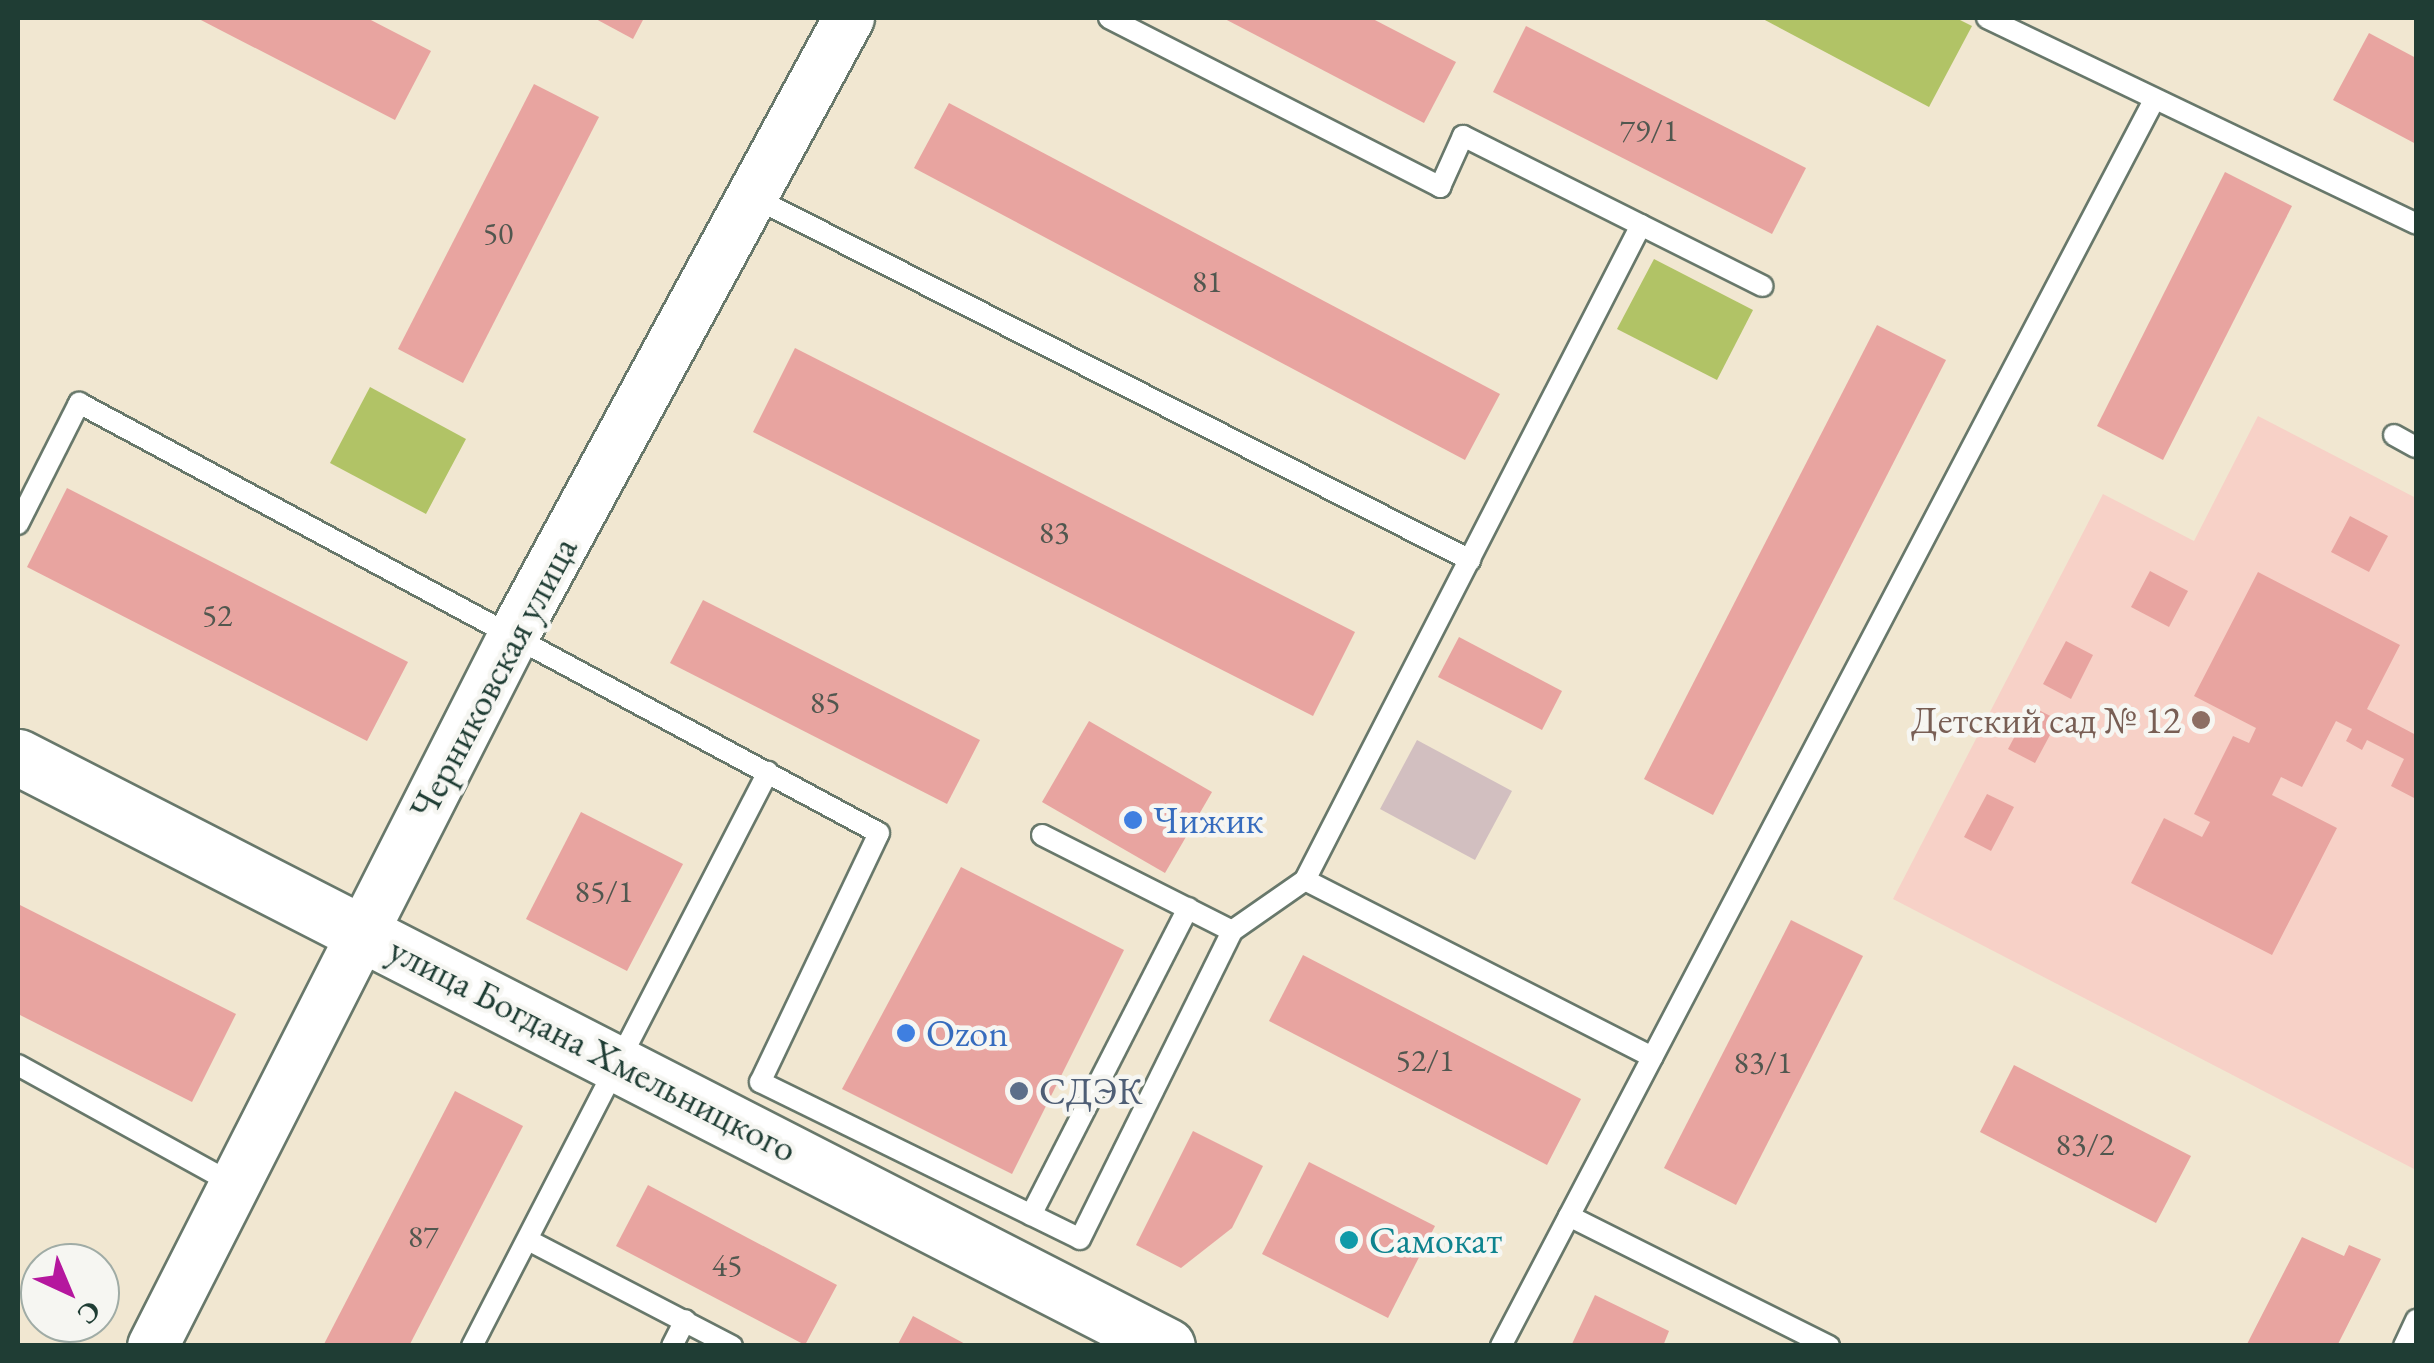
<!DOCTYPE html>
<html>
<head>
<meta charset="utf-8">
<style>
	body { margin:0 }
	#map { position:relative; width:2434px; height:1363px; overflow:hidden; background:#f1e7d1; font-family:"EB Garamond",serif }
	div>[style] { position:absolute }
	.built>* { inset:0; background:#f7d1c7 }
	.industrial>* { inset:0; background:#d2bfc0 }
	.green>* { inset:0; background:#b1c366 }
	.building>* { inset:0; background:#e8a4a0 }
	.roads { filter:drop-shadow(2px 0 #68786b) drop-shadow(-2px 0 #68786b) drop-shadow(0 2px #68786b) drop-shadow(0 -2px #68786b) }
	.service>* { height:20px; margin:-10px; padding:0 10px; transform-origin:10px; border-radius:10px; background:#fff }
	.tertiary>* { height:50px; margin:-25px; padding:0 25px; transform-origin:25px; border-radius:25px; background:#fff }
	.secondary>* { height:55px; margin:-27.5px; padding:0 27.5px; transform-origin:27.5px; border-radius:27.5px; background:#fff }
	.dots>* { width:28px; height:28px; translate:-50% -50%; box-sizing:border-box; border:5px solid #f6f6f2; border-radius:50% }
	span { translate:-50% -50%; white-space:nowrap; text-align:center; line-height:1.15; -webkit-text-stroke:9px #f6f6f2; paint-order:stroke }
	.number-label { font-size:32px; color:#51574f }
	.number-label span { -webkit-text-stroke-width:0 }
	.street-label { font-size:38px; color:#1f3d34 }
	.education-label { font-size:38px; color:#785e54 }
	.right { translate:-100% -50%; text-align:right }
	.shop-label { font-size:38px; color:#366cbe }
	.left { translate:0 -50%; text-align:left }
	.service-label { font-size:38px; color:#4e5e75 }
	.culture-label { font-size:38px; color:#0d838f }
	.frame { position:absolute; inset:0; border:20px solid #1f3d34; pointer-events:none }
	.north { position:absolute; left:20px; top:1243px; width:100px; height:100px; box-sizing:border-box; background:#f6f6f2; border:2px solid #a0aca6; border-radius:50%; rotate:136deg; font-size:28px; font-weight:700; line-height:40px; text-align:center; color:#1f3d34 }
	.north::after { content:''; display:block; margin:auto; width:35px; height:45px; background:#b5179e; clip-path:polygon(50% 0,100% 100%,50% 72%,0 100%) }
</style>
</head>
<body>
<div id="map">
	<div class="built">
		<i style="clip-path:polygon(2258px 416px,2416px 498px,2416px 1170px,1893px 899px,2103px 494px,2194px 541px)"></i>
	</div>
	<div class="industrial">
		<i style="clip-path:polygon(1417px 740px,1512px 791px,1475px 860px,1380px 809px)"></i>
	</div>
	<div class="green">
		<i style="clip-path:polygon(1956px 18px,1972px 26px,1929px 107px,1763px 19px)"></i>
		<i style="clip-path:polygon(1654px 259px,1753px 310px,1717px 380px,1617px 329px)"></i>
		<i style="clip-path:polygon(370px 387px,466px 439px,426px 514px,330px 463px)"></i>
	</div>
	<div class="building">
		<i style="clip-path:polygon(197px 18px,367px 18px,431px 51px,395px 120px)"></i>
		<i style="clip-path:polygon(594px 18px,644px 18px,633px 39px)"></i>
		<i style="clip-path:polygon(1223px 18px,1371px 18px,1456px 62px,1424px 123px)"></i>
		<i style="clip-path:polygon(1526px 26px,1806px 168px,1772px 234px,1493px 92px)"></i>
		<i style="clip-path:polygon(2369px 33px,2416px 58px,2416px 144px,2333px 100px)"></i>
		<i style="clip-path:polygon(534px 84px,599px 117px,463px 383px,398px 349px)"></i>
		<i style="clip-path:polygon(949px 103px,1500px 394px,1465px 460px,914px 168px)"></i>
		<i style="clip-path:polygon(2225px 172px,2292px 206px,2163px 460px,2097px 426px)"></i>
		<i style="clip-path:polygon(1877px 325px,1946px 360px,1713px 815px,1644px 779px)"></i>
		<i style="clip-path:polygon(795px 348px,1355px 632px,1313px 716px,753px 432px)"></i>
		<i style="clip-path:polygon(67px 488px,408px 662px,367px 741px,27px 567px)"></i>
		<i style="clip-path:polygon(2350px 516px,2388px 536px,2369px 572px,2331px 552px)"></i>
		<i style="clip-path:polygon(2150px 571px,2188px 591px,2169px 627px,2131px 607px)"></i>
		<i style="clip-path:polygon(2258px 572px,2400px 645px,2367px 709px,2416px 735px,2416px 799px,2391px 786px,2404px 759px,2367px 740px,2362px 750px,2346px 741px,2352px 729px,2336px 721px,2302px 787px,2281px 777px,2272px 795px,2337px 828px,2272px 955px,2131px 883px,2164px 818px,2202px 837px,2210px 822px,2194px 814px,2233px 736px,2249px 743px,2256px 728px,2194px 696px)"></i>
		<i style="clip-path:polygon(703px 600px,980px 740px,947px 804px,670px 663px)"></i>
		<i style="clip-path:polygon(1459px 637px,1562px 691px,1542px 730px,1438px 677px)"></i>
		<i style="clip-path:polygon(2066px 641px,2093px 655px,2071px 699px,2043px 684px)"></i>
		<i style="clip-path:polygon(2031px 706px,2058px 720px,2035px 763px,2008px 749px)"></i>
		<i style="clip-path:polygon(1089px 721px,1212px 792px,1165px 873px,1042px 802px)"></i>
		<i style="clip-path:polygon(1987px 794px,2014px 807px,1991px 851px,1964px 837px)"></i>
		<i style="clip-path:polygon(581px 812px,683px 864px,627px 971px,526px 919px)"></i>
		<i style="clip-path:polygon(961px 867px,1124px 950px,1012px 1174px,842px 1089px)"></i>
		<i style="clip-path:polygon(18px 904px,236px 1014px,192px 1102px,18px 1014px)"></i>
		<i style="clip-path:polygon(1791px 920px,1863px 956px,1736px 1205px,1664px 1168px)"></i>
		<i style="clip-path:polygon(1303px 955px,1581px 1099px,1547px 1165px,1269px 1021px)"></i>
		<i style="clip-path:polygon(2014px 1065px,2191px 1156px,2156px 1223px,1980px 1132px)"></i>
		<i style="clip-path:polygon(455px 1091px,523px 1126px,409px 1346px,323px 1346px)"></i>
		<i style="clip-path:polygon(1193px 1131px,1263px 1166px,1232px 1228px,1181px 1268px,1136px 1245px)"></i>
		<i style="clip-path:polygon(1309px 1162px,1435px 1226px,1388px 1318px,1262px 1254px)"></i>
		<i style="clip-path:polygon(648px 1185px,837px 1285px,805px 1345px,616px 1246px)"></i>
		<i style="clip-path:polygon(2302px 1237px,2344px 1256px,2349px 1245px,2381px 1259px,2337px 1346px,2246px 1346px)"></i>
		<i style="clip-path:polygon(1595px 1295px,1669px 1331px,1663px 1346px,1571px 1346px)"></i>
		<i style="clip-path:polygon(913px 1316px,969px 1346px,897px 1346px)"></i>
	</div>
	<div class="roads">
		<div class="service">
			<i style="left:1109px;top:18px;width:372px;rotate:27deg"></i>
			<i style="left:1440px;top:187px;width:56px;rotate:-65.7deg"></i>
			<i style="left:1463px;top:136px;width:335px;rotate:26.6deg"></i>
			<i style="left:1987px;top:18px;width:476px;rotate:25.6deg"></i>
			<i style="left:753px;top:197px;width:804px;rotate:26.85deg"></i>
			<i style="left:1641px;top:225px;width:736px;rotate:117.16deg"></i>
			<i style="left:1305px;top:880px;width:390px;rotate:27deg"></i>
			<i style="left:2394px;top:435px;width:25px;rotate:29deg"></i>
			<i style="left:18px;top:524px;width:136px;rotate:-63.2deg"></i>
			<i style="left:79px;top:403px;width:908px;rotate:28.26deg"></i>
			<i style="left:879px;top:833px;width:276px;rotate:115.5deg"></i>
			<i style="left:760px;top:1082px;width:356px;rotate:26.1deg"></i>
			<i style="left:1080px;top:1239px;width:343px;rotate:-63.7deg"></i>
			<i style="left:1232px;top:931px;width:89px;rotate:-34.9deg"></i>
			<i style="left:1042px;top:835px;width:213px;rotate:26.8deg"></i>
			<i style="left:18px;top:1065px;width:247px;rotate:28.9deg"></i>
			<i style="left:1031px;top:1215px;width:345px;rotate:-62.9deg"></i>
			<i style="left:1569px;top:1216px;width:291px;rotate:26.6deg"></i>
			<i style="left:528px;top:1240px;width:230px;rotate:27.5deg"></i>
			<i style="left:472px;top:1346px;width:646px;rotate:-62.72deg"></i>
			<i style="left:672px;top:1346px;width:29px;rotate:-63deg"></i>
			<i style="left:1501px;top:1346px;width:1405px;rotate:-62.34deg"></i>
			<i style="left:2404px;top:1346px;width:29px;rotate:-65deg"></i>
		</div>
		<div class="tertiary">
			<i style="left:153px;top:1346px;width:800px;rotate:-63.08deg"></i>
			<i style="left:515px;top:633px;width:700px;rotate:-61.49deg"></i>
		</div>
		<div class="secondary">
			<i style="left:18px;top:757px;width:1291px;rotate:27.14deg"></i>
		</div>
	</div>
	<div class="dots">
		<i style="left:2201px;top:720px;background:#8d6e63"></i>
		<i style="left:1133px;top:820px;background:#3f7fe0"></i>
		<i style="left:906px;top:1033px;background:#3f7fe0"></i>
		<i style="left:1019px;top:1091px;background:#5c6f8a"></i>
		<i style="left:1349px;top:1240px;background:#0f9aa8"></i>
	</div>
	<div class="number-label">
		<span style="left:1649px;top:130px">79/1</span>
		<span style="left:498px;top:233px">50</span>
		<span style="left:1207px;top:281px">81</span>
		<span style="left:1054px;top:532px">83</span>
		<span style="left:217px;top:615px">52</span>
		<span style="left:825px;top:702px">85</span>
		<span style="left:604px;top:891px">85/1</span>
		<span style="left:1425px;top:1060px">52/1</span>
		<span style="left:1763px;top:1062px">83/1</span>
		<span style="left:2085px;top:1144px">83/2</span>
		<span style="left:423px;top:1236px">87</span>
		<span style="left:727px;top:1265px">45</span>
	</div>
	<div class="street-label">
		<span style="left:493px;top:678px;rotate:-62deg">Черниковская улица</span>
		<span style="left:593px;top:1049px;rotate:27deg">улица Богдана Хмельницкого</span>
	</div>
	<div class="education-label">
		<span class="right" style="left:2181px;top:720px">Детский сад № 12</span>
	</div>
	<div class="shop-label">
		<span class="left" style="left:1153px;top:820px">Чижик</span>
		<span class="left" style="left:926px;top:1033px">Ozon</span>
	</div>
	<div class="service-label">
		<span class="left" style="left:1039px;top:1091px">СДЭК</span>
	</div>
	<div class="culture-label">
		<span class="left" style="left:1369px;top:1240px">Самокат</span>
	</div>
	<div class="frame"></div>
	<div class="north">С</div>
</div>
</body>
</html>
